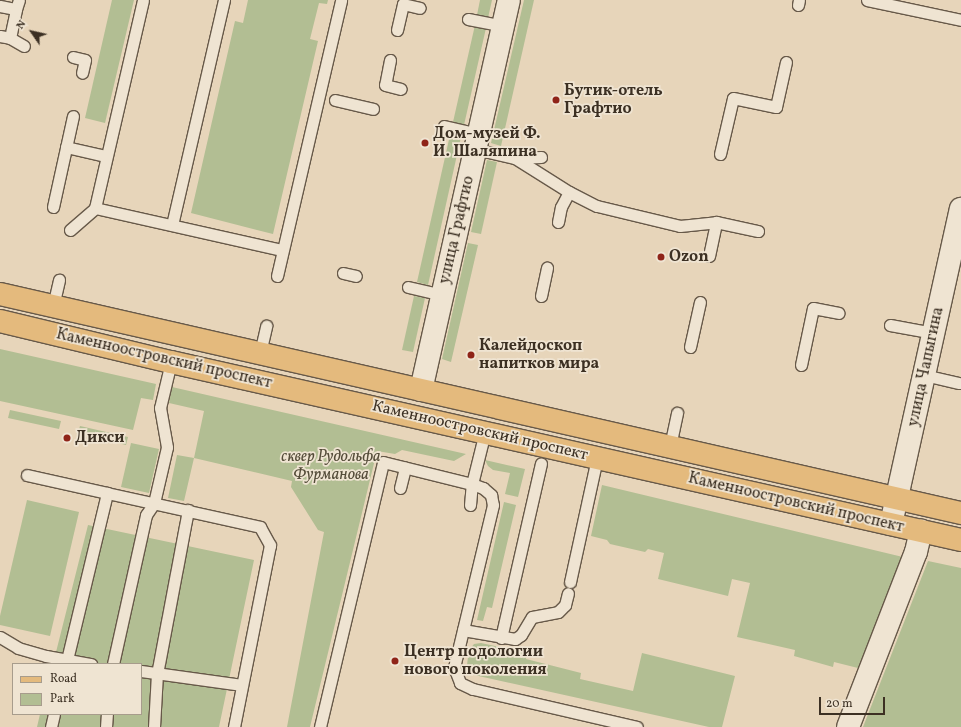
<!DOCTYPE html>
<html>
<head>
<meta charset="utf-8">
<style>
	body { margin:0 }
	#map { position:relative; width:961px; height:727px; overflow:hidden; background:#e7d5ba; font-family:Vollkorn,serif }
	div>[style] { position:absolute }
	.green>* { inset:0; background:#b2be93 }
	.roads { filter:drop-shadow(1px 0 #675949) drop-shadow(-1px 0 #675949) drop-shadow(0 1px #675949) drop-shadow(0 -1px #675949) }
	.lane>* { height:11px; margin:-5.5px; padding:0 5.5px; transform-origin:5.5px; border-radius:5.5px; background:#efe4d2 }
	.street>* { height:22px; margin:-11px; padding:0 11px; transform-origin:11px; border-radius:11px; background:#efe4d2 }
	.primary>* { height:22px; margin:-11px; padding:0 11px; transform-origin:11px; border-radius:11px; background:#e4ba7d }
	.dots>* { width:11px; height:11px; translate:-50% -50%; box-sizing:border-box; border:2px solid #efe4d2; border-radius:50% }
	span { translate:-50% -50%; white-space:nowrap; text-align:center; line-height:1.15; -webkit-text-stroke:3.5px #efe4d2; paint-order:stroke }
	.poi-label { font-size:16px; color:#3c3023; font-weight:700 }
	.left { translate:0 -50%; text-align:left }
	.street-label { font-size:16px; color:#3c3023 }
	.park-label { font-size:16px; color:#544c39; font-style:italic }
	.legend { position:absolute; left:12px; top:663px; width:130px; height:52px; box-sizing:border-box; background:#efe4d2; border:1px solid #a79c8c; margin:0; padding:5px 7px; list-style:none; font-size:12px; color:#3c3023 }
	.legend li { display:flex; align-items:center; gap:8px; height:20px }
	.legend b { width:20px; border:1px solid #a79c8c }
	.north { position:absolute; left:12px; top:12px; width:40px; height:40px; -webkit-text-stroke:3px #efe4d2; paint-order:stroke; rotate:304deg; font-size:11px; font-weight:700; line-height:16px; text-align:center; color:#3c3023 }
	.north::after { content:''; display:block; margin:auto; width:14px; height:18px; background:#3c3023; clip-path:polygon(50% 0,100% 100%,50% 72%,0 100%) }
	.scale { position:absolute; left:819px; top:697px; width:66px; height:18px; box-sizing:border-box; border:2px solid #3c3023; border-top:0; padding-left:5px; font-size:12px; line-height:14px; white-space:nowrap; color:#3c3023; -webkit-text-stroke:3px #efe4d2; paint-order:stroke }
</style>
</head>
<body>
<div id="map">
	<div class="green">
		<i style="clip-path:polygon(112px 0,134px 0,105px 123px,85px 118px)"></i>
		<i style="clip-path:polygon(248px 0,328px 0,327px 4px,319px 3px,310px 39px,318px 41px,273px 234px,191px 213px,235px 21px,243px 23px)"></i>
		<i style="clip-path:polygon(480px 0,492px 0,488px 18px,477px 15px)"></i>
		<i style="clip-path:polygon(524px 0,534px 0,501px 146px,491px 143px)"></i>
		<i style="clip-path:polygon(475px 25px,486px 28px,464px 125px,453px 122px)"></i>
		<i style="clip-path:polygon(450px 135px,461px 137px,428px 285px,417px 282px)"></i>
		<i style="clip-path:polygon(487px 160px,497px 162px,481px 234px,471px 232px)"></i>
		<i style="clip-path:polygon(468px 243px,478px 245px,451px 362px,442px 359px)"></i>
		<i style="clip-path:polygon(414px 296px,425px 298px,413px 352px,402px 350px)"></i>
		<i style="clip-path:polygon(0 349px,156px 384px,153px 400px,141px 398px,133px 430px,0 401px)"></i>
		<i style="clip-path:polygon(172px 387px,466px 454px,454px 461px,402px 450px,395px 454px,377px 451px,310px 727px,287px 727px,324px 532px,318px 530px,291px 487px,292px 481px,194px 458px,184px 501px,168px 498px,177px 455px,194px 458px,204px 411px,169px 403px)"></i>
		<i style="clip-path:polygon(10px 410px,61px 421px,59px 429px,8px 418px)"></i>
		<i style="clip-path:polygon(80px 426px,128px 437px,126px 445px,78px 433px)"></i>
		<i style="clip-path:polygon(131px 443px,159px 449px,149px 493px,121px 487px)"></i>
		<i style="clip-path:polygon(485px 460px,525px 469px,518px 497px,505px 494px,510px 473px,493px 470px,488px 466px)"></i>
		<i style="clip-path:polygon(602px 485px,907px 558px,862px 669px,834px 662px,833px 667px,794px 656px,795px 650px,737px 637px,750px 583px,732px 579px,728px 596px,658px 579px,664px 553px,648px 549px,645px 552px,610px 544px,607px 540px,591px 536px)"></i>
		<i style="clip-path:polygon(27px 500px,79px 512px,50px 636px,0 625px,0 616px)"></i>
		<i style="clip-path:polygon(504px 502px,516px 505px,492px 608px,487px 607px,483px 621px,477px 620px)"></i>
		<i style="clip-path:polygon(88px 525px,254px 560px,219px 727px,37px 727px,40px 714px,141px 714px,141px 664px,53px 664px)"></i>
		<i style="clip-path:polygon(928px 561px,961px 568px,961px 727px,863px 727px)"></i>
		<i style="clip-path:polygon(481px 643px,527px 653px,526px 659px,581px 673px,580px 679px,633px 691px,642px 653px,735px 676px,722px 727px,709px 727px,474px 675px,469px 671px,467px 665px,468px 657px,470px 649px,474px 644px)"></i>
	</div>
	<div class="roads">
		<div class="lane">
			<i style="left:867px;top:0;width:96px;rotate:12deg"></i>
			<i style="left:798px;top:5px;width:5px;rotate:-79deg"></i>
			<i style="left:0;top:6px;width:16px;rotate:11deg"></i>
			<i style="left:16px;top:9px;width:9px;rotate:-72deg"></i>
			<i style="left:468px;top:19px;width:36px;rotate:11deg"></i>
			<i style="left:397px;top:30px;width:27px;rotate:-77deg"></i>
			<i style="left:403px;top:4px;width:17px;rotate:13deg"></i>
			<i style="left:0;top:36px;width:10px;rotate:11deg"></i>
			<i style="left:10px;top:38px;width:16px;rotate:30deg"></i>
			<i style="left:10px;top:38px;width:30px;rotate:-78deg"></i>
			<i style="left:73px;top:57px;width:12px;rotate:14deg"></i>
			<i style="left:85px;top:60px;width:13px;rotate:103deg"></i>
			<i style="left:390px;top:60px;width:25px;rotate:101deg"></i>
			<i style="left:385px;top:85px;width:16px;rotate:14deg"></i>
			<i style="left:335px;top:100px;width:39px;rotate:13deg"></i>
			<i style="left:444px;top:126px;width:36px;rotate:13deg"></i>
			<i style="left:66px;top:147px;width:41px;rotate:12.7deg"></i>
			<i style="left:475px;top:149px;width:41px;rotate:12.7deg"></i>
			<i style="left:515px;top:158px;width:64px;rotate:32.2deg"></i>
			<i style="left:569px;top:192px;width:31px;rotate:27deg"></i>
			<i style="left:597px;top:206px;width:85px;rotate:13.5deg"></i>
			<i style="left:680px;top:226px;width:36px;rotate:-6deg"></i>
			<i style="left:716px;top:222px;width:43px;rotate:12.1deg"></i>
			<i style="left:720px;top:154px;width:57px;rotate:-76.9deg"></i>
			<i style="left:733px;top:98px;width:44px;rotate:11.8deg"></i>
			<i style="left:776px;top:107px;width:46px;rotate:-77.5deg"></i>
			<i style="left:515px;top:158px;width:26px;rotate:-2deg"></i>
			<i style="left:53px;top:207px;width:93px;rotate:-77.6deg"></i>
			<i style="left:95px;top:208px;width:192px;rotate:12.7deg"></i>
			<i style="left:558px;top:222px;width:15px;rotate:-79deg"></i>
			<i style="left:561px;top:207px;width:17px;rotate:-62deg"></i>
			<i style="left:172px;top:225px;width:231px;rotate:-77deg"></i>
			<i style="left:70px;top:230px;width:33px;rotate:-41deg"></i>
			<i style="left:95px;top:208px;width:213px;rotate:-77deg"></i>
			<i style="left:709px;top:256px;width:35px;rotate:-78deg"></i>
			<i style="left:343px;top:273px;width:13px;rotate:13deg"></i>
			<i style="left:277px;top:276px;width:283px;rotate:-76.9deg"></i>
			<i style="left:408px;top:287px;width:35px;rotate:13deg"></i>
			<i style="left:541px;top:296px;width:29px;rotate:-78deg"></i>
			<i style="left:53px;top:306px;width:27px;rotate:-77deg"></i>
			<i style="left:890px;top:325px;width:45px;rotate:10.3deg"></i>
			<i style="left:690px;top:347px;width:46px;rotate:-77.5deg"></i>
			<i style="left:260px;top:353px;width:28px;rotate:-77deg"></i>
			<i style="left:801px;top:365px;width:58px;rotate:-78.1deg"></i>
			<i style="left:813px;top:308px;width:26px;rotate:11deg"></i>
			<i style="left:924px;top:375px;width:36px;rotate:13deg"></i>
			<i style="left:670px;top:446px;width:34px;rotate:-78deg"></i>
			<i style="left:27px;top:475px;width:82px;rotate:12.7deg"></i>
			<i style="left:400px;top:488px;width:21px;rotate:-76deg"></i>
			<i style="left:470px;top:505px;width:21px;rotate:-85deg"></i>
			<i style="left:472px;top:484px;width:54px;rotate:-76deg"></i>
			<i style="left:570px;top:582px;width:127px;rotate:-77.7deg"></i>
			<i style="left:463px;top:630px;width:53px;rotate:9.8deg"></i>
			<i style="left:515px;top:639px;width:7px;rotate:-34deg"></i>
			<i style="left:521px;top:635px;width:21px;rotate:-59deg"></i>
			<i style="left:532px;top:617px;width:26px;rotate:-11deg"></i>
			<i style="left:558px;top:612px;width:10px;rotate:-45deg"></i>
			<i style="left:565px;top:605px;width:12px;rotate:-76deg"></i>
			<i style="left:0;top:637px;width:21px;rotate:31deg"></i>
			<i style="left:18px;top:648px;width:29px;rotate:16deg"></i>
			<i style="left:46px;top:656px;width:46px;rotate:10.1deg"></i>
			<i style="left:501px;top:638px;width:179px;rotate:-77.1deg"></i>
			<i style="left:66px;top:664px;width:176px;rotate:-76.5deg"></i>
			<i style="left:107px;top:493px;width:157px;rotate:12.5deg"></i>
			<i style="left:260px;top:527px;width:21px;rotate:61deg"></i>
			<i style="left:270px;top:545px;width:186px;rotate:101.2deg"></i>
			<i style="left:113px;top:664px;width:153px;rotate:-77.5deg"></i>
			<i style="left:146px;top:515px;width:14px;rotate:-56deg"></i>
			<i style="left:154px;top:503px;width:57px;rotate:-76.9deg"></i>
			<i style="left:167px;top:447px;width:40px;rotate:-100deg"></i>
			<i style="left:160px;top:408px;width:47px;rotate:-76.6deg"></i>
			<i style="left:141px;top:671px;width:102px;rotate:7.9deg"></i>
			<i style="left:51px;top:727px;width:13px;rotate:-77deg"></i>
			<i style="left:106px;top:727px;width:13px;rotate:-86deg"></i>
			<i style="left:154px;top:727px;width:53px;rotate:-86.8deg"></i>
			<i style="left:157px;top:674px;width:167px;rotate:-79.3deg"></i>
			<i style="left:320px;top:727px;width:272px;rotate:-76.6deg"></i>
			<i style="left:383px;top:462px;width:92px;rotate:13.9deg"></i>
			<i style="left:472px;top:484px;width:12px;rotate:20deg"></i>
			<i style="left:483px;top:488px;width:11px;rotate:41deg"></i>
			<i style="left:491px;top:495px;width:10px;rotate:79deg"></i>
			<i style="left:493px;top:505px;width:167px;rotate:103.5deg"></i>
			<i style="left:454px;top:667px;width:17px;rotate:69deg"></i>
			<i style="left:460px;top:683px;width:14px;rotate:25deg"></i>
			<i style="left:473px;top:689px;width:168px;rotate:13deg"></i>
		</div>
		<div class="street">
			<i style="left:421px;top:390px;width:400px;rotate:-77.3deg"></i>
			<i style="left:891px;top:524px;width:323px;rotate:-77.5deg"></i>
			<i style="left:848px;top:727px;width:188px;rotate:-68.8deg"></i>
			<i style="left:916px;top:552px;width:22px;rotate:-77deg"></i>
		</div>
		<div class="primary">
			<i style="left:0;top:294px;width:986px;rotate:12.84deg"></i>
			<i style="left:0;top:321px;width:176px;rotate:13.5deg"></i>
			<i style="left:171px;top:362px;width:810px;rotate:12.7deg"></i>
		</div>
	</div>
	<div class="dots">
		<i style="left:556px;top:100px;background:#8f2418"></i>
		<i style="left:425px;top:143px;background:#8f2418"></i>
		<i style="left:661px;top:257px;background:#8f2418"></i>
		<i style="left:471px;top:355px;background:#8f2418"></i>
		<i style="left:67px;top:438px;background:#8f2418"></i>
		<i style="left:395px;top:661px;background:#8f2418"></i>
	</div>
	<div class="poi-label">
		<span class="left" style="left:564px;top:100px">Бутик-отель<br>Графтио</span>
		<span class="left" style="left:433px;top:143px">Дом-музей Ф.<br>И. Шаляпина</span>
		<span class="left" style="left:669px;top:257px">Ozon</span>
		<span class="left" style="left:479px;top:355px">Калейдоскоп<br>напитков мира</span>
		<span class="left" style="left:75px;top:438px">Дикси</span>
		<span class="left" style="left:404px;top:661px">Центр подологии<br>нового поколения</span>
	</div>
	<div class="street-label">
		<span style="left:457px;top:230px;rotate:-77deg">улица Графтио</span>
		<span style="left:164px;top:359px;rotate:13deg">Каменноостровский проспект</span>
		<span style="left:926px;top:367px;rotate:-78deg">улица Чапыгина</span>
		<span style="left:480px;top:431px;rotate:13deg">Каменноостровский проспект</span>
		<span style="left:796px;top:503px;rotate:13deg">Каменноостровский проспект</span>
	</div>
	<div class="park-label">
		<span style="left:331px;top:466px">сквер Рудольфа<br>Фурманова</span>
	</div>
	<ul class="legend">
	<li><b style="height:5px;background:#e4ba7d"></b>Road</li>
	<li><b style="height:11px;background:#b2be93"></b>Park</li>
	</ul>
	<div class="north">N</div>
	<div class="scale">20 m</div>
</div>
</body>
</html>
